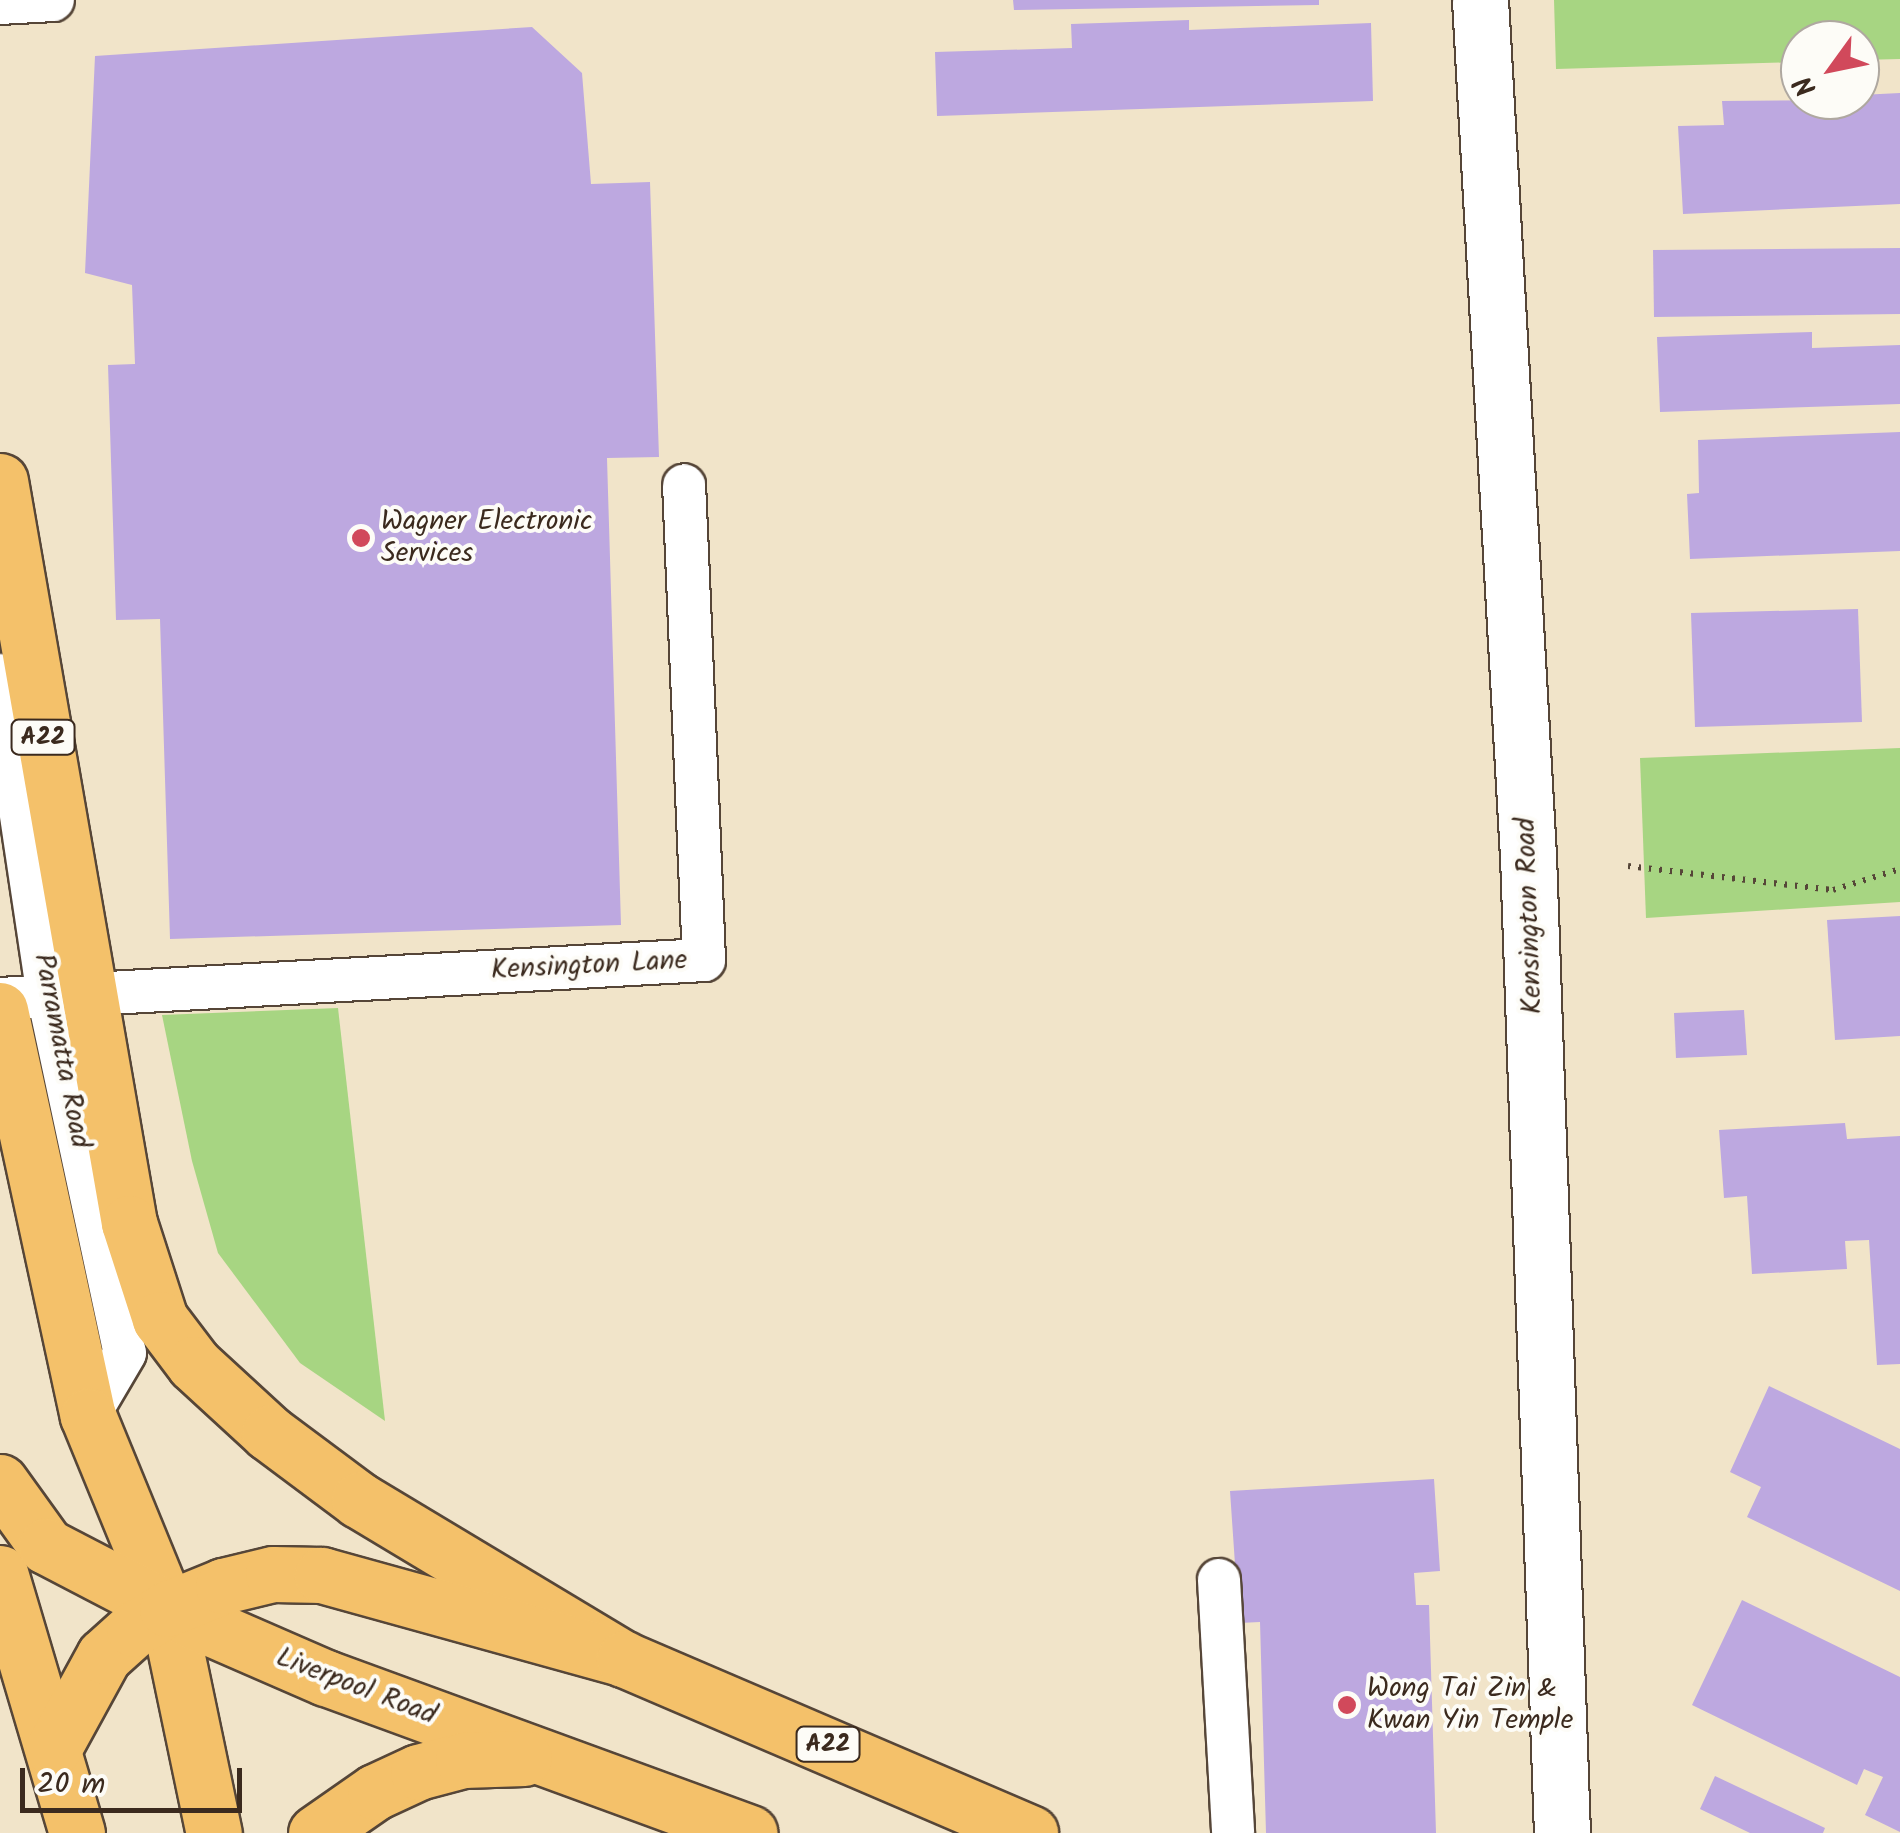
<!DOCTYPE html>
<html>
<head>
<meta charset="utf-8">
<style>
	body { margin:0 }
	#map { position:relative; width:1900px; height:1833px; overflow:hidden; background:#f1e4c9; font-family:Kalam,sans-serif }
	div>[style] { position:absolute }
	.green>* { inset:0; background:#a7d582 }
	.building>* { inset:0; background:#bda8e0 }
	.path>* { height:6px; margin-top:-3px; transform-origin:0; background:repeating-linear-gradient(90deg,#564638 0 2.5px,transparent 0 10.5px) }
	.roads { filter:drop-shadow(2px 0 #564638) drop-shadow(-2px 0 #564638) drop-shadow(0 2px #564638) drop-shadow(0 -2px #564638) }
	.lane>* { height:42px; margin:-21px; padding:0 21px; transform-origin:21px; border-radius:21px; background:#fff }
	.street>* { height:55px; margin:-27.5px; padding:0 27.5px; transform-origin:27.5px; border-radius:27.5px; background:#fff }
	.primary>* { height:55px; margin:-27.5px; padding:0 27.5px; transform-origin:27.5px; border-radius:27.5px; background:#f4c16a }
	.highway>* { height:55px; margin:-27.5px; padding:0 27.5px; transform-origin:27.5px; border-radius:27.5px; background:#f4c16a }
	.dots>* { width:28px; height:28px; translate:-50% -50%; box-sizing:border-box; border:5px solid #fdfcf7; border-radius:50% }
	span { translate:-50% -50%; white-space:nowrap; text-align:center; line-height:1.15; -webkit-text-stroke:8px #fdfcf7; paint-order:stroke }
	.shield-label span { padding:2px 8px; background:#fdfcf7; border:2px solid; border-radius:8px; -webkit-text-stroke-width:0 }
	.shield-label { font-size:25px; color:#3b2a1e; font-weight:700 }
	.poi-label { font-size:28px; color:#3b2a1e }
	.left { translate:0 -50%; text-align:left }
	.street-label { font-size:28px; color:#3b2a1e }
	.north { position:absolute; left:1780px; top:20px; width:100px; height:100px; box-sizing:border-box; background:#fdfcf7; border:2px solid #afa8a0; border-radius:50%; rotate:237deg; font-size:28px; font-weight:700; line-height:40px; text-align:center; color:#3b2a1e }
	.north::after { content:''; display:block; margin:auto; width:35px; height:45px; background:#d1495b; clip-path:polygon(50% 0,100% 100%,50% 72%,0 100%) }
	.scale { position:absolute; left:20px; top:1768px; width:222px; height:45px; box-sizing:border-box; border:5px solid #3b2a1e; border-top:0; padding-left:12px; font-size:30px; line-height:35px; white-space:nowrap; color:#3b2a1e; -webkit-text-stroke:8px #fdfcf7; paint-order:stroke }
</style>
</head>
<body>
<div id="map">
	<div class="green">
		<i style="clip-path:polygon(1554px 0,1900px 0,1900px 59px,1860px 60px,1860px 40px,1800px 40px,1800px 62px,1556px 69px)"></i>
		<i style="clip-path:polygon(1900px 748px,1900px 902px,1646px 918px,1640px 758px)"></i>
		<i style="clip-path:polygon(338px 1008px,385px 1421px,300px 1363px,218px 1253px,192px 1161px,162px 1015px)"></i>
	</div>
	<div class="building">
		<i style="clip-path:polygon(1013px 0,1319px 0,1319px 5px,1014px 10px)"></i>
		<i style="clip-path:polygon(1189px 20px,1189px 30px,1371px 23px,1373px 101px,937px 116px,935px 52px,1072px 48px,1071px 24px)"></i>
		<i style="clip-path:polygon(532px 27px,582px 73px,591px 184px,650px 182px,659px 457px,607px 458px,621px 925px,170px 939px,160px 619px,116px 620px,108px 365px,135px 364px,132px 285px,85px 273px,95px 56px)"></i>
		<i style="clip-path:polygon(1900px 93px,1900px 204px,1683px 214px,1678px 126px,1724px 125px,1722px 101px,1860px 100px,1860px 95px)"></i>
		<i style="clip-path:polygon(1900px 248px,1900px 314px,1654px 317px,1653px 250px)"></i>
		<i style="clip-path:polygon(1812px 332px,1812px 348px,1900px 345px,1900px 404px,1660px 412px,1657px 337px)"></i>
		<i style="clip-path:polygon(1900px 432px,1900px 551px,1690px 559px,1687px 494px,1699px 493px,1698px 440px)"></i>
		<i style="clip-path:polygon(1858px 609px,1862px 722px,1695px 727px,1691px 613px)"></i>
		<i style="clip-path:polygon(1900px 916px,1900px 1036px,1835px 1040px,1827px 920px)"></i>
		<i style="clip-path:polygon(1744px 1010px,1747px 1055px,1676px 1058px,1674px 1013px)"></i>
		<i style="clip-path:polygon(1845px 1123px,1847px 1139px,1900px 1136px,1900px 1364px,1877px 1365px,1869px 1240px,1845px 1241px,1847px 1269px,1752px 1274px,1747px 1196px,1724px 1198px,1719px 1130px)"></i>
		<i style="clip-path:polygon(1769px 1386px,1900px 1449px,1900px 1591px,1747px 1517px,1761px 1487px,1730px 1472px)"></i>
		<i style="clip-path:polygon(1434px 1479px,1440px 1571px,1414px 1573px,1416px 1605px,1429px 1605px,1436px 1833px,1266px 1833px,1260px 1622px,1239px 1623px,1230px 1491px)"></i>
		<i style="clip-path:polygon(1742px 1600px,1900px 1677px,1900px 1832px,1865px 1815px,1883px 1777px,1864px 1769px,1857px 1785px,1692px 1705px)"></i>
		<i style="clip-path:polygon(1715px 1776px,1825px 1828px,1823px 1833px,1750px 1833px,1700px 1809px)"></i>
	</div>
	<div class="path">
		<i style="left:1628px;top:866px;width:206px;rotate:6.7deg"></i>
		<i style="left:1833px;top:890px;width:70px;rotate:-17.4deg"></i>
	</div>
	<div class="roads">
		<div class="lane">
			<i style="left:0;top:3px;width:53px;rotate:-3.2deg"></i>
			<i style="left:0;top:675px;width:324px;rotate:81.5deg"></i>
			<i style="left:48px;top:995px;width:366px;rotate:77.9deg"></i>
			<i style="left:125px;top:1353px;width:73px;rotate:120.4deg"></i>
			<i style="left:0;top:999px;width:705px;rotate:-3.17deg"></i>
			<i style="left:704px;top:960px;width:475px;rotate:-92.4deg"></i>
			<i style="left:1219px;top:1580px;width:253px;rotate:86.8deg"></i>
		</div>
		<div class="street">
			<i style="left:1480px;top:0;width:856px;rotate:86.79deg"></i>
			<i style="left:1528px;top:855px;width:979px;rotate:88.01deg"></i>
		</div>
		<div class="primary">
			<i style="left:0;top:1010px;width:415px;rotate:77.8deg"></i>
			<i style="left:88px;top:1416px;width:209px;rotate:67.7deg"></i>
			<i style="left:167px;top:1609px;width:229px;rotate:78.2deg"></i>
			<i style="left:0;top:1573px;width:271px;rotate:73.5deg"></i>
		</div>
		<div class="highway">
			<i style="left:0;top:481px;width:753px;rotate:80.14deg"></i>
			<i style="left:129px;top:1223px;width:101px;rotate:72.1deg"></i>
			<i style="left:160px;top:1319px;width:56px;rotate:52.9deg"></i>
			<i style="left:194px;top:1364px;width:102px;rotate:42.6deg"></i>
			<i style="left:269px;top:1433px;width:112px;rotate:36.7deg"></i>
			<i style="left:359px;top:1500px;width:309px;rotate:31deg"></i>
			<i style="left:0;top:1482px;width:79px;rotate:54.3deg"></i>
			<i style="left:46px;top:1546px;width:136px;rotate:27.5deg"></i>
			<i style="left:167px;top:1609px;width:173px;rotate:23.5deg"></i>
			<i style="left:326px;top:1678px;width:451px;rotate:20.1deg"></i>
			<i style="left:53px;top:1749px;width:106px;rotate:-61.3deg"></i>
			<i style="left:104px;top:1656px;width:40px;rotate:-42deg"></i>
			<i style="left:134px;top:1629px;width:39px;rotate:-31deg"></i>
			<i style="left:167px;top:1609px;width:61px;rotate:-22.3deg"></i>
			<i style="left:223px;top:1586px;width:51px;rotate:-13.5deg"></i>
			<i style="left:273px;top:1574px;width:49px;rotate:1.2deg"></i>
			<i style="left:322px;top:1575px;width:313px;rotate:15.5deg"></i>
			<i style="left:624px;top:1659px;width:442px;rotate:23.2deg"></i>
			<i style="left:316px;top:1833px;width:72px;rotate:-34.8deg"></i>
			<i style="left:375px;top:1792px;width:47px;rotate:-24.9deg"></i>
			<i style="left:418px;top:1772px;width:47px;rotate:-14.9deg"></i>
			<i style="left:463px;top:1760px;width:61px;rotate:-1.9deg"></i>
		</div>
	</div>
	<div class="dots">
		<i style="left:361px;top:538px;background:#d1495b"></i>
		<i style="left:1347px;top:1705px;background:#d1495b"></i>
	</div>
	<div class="shield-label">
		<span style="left:43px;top:737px">A22</span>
		<span style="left:828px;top:1744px">A22</span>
	</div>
	<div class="poi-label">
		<span class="left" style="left:381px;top:538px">Wagner Electronic<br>Services</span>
		<span class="left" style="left:1367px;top:1705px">Wong Tai Zin &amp;<br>Kwan Yin Temple</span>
	</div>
	<div class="street-label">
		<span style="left:1530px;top:916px;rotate:-92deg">Kensington Road</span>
		<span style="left:589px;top:966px;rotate:-3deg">Kensington Lane</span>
		<span style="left:61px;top:1051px;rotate:79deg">Parramatta Road</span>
		<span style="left:356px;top:1687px;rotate:21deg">Liverpool Road</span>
	</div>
	<div class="north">N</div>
	<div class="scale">20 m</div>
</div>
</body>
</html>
